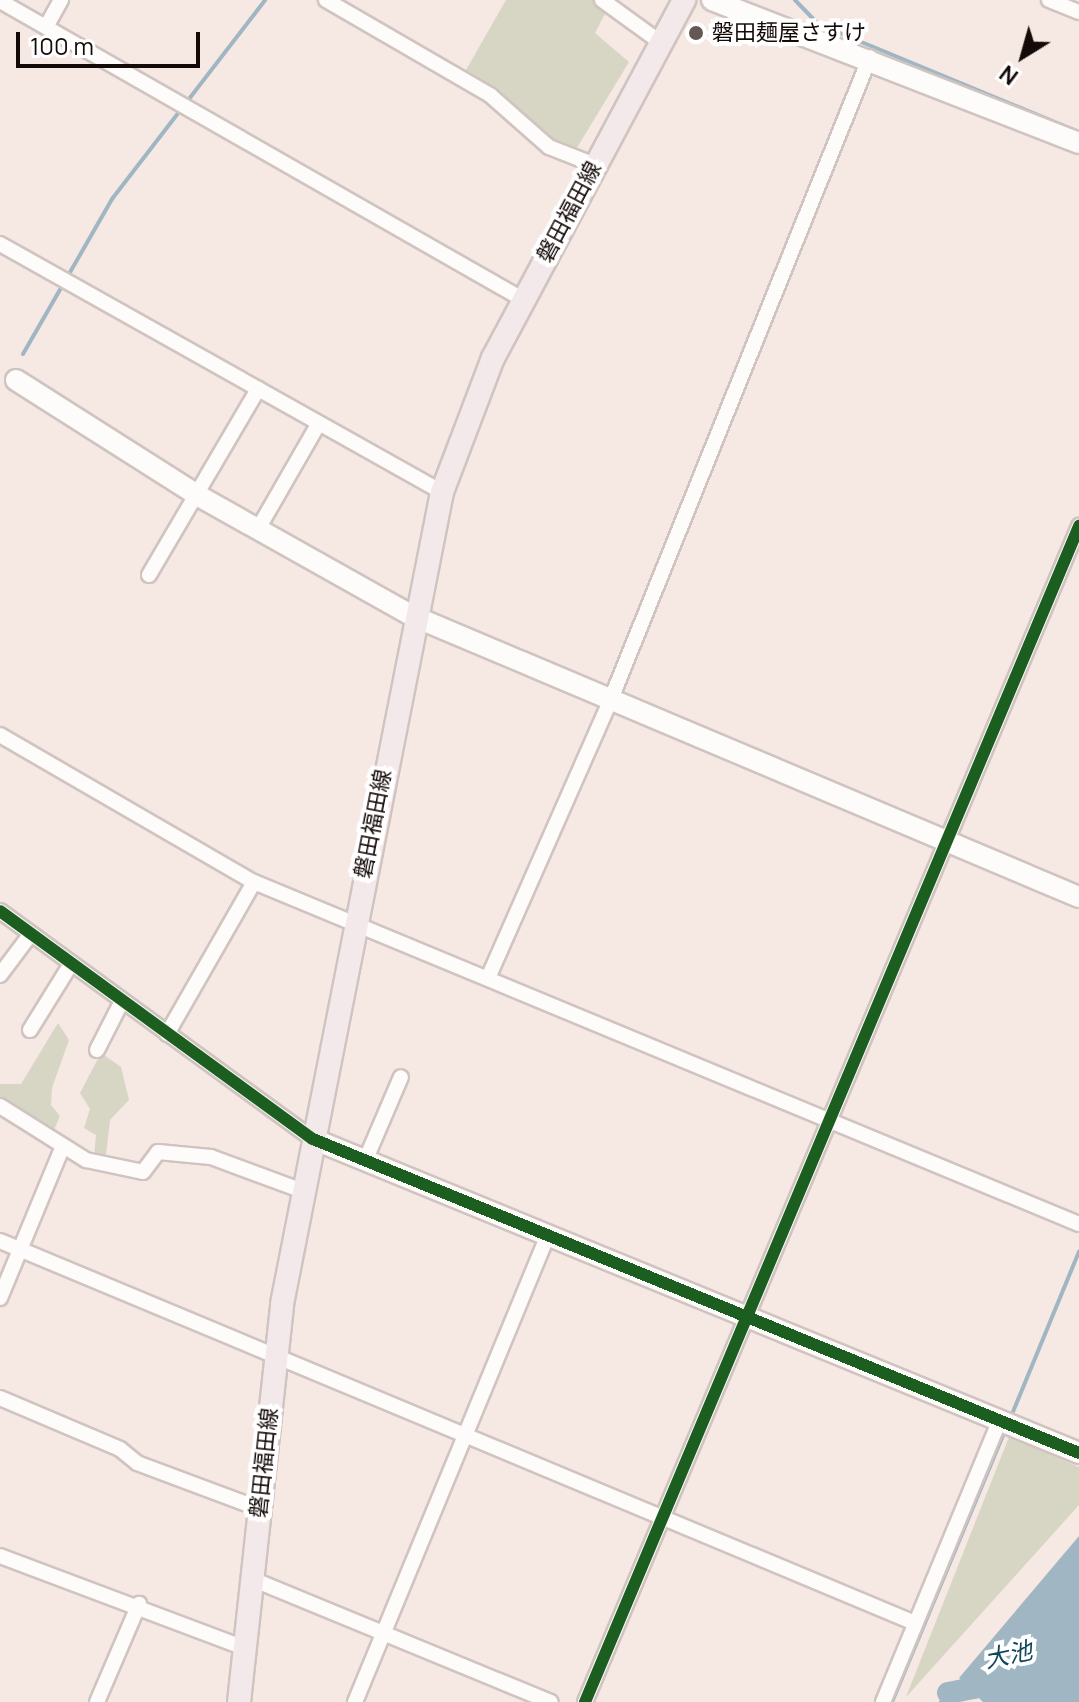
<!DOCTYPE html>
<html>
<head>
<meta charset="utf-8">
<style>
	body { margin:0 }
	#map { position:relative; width:1079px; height:1702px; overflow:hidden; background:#f6e8e3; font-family:Manrope,"Noto Sans JP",sans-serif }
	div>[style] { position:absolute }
	.green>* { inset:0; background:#d7d6c5 }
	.water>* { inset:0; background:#a0b6c2 }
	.stream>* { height:4px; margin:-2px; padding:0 2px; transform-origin:2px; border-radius:2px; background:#a0b6c2 }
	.river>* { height:22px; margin:-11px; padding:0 11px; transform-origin:11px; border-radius:11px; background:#a0b6c2 }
	.roads { filter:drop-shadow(2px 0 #d0c4c0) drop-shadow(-2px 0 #d0c4c0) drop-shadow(0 2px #d0c4c0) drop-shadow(0 -2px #d0c4c0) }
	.street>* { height:14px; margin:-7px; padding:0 7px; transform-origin:7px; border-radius:7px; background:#fefcfb }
	.secondary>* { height:20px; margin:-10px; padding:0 10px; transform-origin:10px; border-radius:10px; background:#fefcfb }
	.primary>* { height:22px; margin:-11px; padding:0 11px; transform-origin:11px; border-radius:11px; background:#f3e9eb }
	.cycleway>* { height:12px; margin:-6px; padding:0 6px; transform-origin:6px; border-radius:6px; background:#1b5e20 }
	.dots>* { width:22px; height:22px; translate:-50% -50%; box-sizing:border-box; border:4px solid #fff; border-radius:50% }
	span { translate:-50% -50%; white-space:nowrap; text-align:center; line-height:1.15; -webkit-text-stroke:8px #fff; paint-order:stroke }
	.poi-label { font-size:22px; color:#140a07 }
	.left { translate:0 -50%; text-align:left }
	.street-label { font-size:22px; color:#140a07 }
	.water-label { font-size:24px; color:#11465b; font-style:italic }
	.north { position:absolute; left:983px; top:16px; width:80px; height:80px; -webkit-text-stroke:6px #fff; paint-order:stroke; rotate:217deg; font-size:22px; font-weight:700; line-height:32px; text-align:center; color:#140a07 }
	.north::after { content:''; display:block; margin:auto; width:28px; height:36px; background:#140a07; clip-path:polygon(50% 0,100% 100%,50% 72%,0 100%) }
	.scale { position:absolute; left:16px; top:32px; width:184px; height:36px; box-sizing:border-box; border:4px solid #140a07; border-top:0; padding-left:10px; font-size:24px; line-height:28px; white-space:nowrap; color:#140a07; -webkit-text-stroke:6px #fff; paint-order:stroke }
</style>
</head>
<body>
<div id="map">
	<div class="green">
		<i style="clip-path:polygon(506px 0,594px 0,607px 10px,595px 33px,629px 62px,572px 156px,462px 77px)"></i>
		<i style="clip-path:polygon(58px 1023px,69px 1040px,52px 1088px,51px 1105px,60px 1116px,49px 1141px,0 1098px,0 1084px,21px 1084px)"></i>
		<i style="clip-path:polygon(101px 1053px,121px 1067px,129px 1100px,110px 1120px,106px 1155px,94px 1157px,96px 1135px,84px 1128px,90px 1109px,80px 1093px)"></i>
		<i style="clip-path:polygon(1009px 1437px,1079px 1467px,1079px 1505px,906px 1697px)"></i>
	</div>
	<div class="water">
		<i style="clip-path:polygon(1079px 1536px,1079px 1702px,983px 1702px,959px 1678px)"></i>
	</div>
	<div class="stream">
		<i style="left:795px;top:0;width:33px;rotate:46deg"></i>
		<i style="left:818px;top:24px;width:282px;rotate:22.5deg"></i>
		<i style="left:23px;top:354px;width:179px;rotate:-60.1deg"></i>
		<i style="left:112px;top:199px;width:251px;rotate:-52.4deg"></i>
		<i style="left:1010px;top:1419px;width:181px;rotate:-67.6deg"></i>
		<i style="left:892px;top:1702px;width:294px;rotate:-67.4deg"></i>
		<i style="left:941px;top:1702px;width:11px;rotate:-52deg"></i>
	</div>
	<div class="river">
		<i style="left:948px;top:1693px;width:52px;rotate:-11.1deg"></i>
	</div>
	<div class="roads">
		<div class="street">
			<i style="left:326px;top:0;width:190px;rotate:30.1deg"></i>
			<i style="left:490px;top:95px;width:79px;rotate:41.4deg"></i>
			<i style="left:549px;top:147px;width:49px;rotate:21.4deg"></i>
			<i style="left:602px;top:0;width:72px;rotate:35.9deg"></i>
			<i style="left:1049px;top:0;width:32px;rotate:22deg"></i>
			<i style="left:0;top:1px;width:601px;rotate:29.72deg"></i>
			<i style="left:46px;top:27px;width:31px;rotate:-61deg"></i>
			<i style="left:0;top:244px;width:507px;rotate:29.3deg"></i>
			<i style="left:258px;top:529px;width:122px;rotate:-60.1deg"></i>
			<i style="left:149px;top:575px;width:216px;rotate:-59.6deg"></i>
			<i style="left:0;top:735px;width:293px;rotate:30.1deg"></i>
			<i style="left:254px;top:882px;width:893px;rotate:22.52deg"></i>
			<i style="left:0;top:911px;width:387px;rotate:36.1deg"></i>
			<i style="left:0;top:975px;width:50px;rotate:-53.1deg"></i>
			<i style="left:488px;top:978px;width:305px;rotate:-66.2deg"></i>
			<i style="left:611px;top:699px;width:692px;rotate:-68.03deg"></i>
			<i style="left:30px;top:1030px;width:78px;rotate:-58.2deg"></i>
			<i style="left:167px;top:1034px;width:175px;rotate:-60.2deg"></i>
			<i style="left:97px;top:1050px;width:55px;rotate:-63deg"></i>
			<i style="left:0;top:1106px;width:102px;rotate:32.1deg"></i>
			<i style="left:86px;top:1160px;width:58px;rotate:11.9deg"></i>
			<i style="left:143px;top:1172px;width:25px;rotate:-53deg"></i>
			<i style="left:158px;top:1152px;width:53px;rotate:5.4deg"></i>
			<i style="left:211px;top:1157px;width:98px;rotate:20.3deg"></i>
			<i style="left:365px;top:1161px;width:91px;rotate:-66.8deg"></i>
			<i style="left:0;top:1241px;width:992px;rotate:22.66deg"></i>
			<i style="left:0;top:1298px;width:162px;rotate:-67.5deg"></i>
			<i style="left:0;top:1398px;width:130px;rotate:23deg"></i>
			<i style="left:120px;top:1449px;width:22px;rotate:39deg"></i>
			<i style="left:137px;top:1463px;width:131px;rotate:20.5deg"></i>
			<i style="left:0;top:1556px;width:262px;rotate:20.6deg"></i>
			<i style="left:252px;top:1579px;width:323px;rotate:22.4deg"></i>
			<i style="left:97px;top:1702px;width:107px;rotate:-66.8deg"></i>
			<i style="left:355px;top:1702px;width:503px;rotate:-67.56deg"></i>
			<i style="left:585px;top:1702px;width:1276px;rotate:-67.21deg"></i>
			<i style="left:883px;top:1702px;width:301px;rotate:-67.5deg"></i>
		</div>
		<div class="secondary">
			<i style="left:712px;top:0;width:394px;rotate:21.3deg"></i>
			<i style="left:16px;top:380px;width:214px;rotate:32.4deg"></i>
			<i style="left:197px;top:495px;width:248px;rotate:29.3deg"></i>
			<i style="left:413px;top:616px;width:723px;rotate:22.88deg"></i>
			<i style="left:313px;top:1139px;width:828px;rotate:22.29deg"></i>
		</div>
		<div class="primary">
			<i style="left:239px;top:1702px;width:400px;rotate:-83.8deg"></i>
			<i style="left:282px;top:1304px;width:828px;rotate:-78.85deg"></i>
			<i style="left:442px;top:492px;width:143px;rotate:-69.2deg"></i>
			<i style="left:493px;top:358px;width:406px;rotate:-61.9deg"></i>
		</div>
	</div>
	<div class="cycleway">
		<i style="left:0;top:911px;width:387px;rotate:36.1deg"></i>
		<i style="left:313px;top:1139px;width:828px;rotate:22.29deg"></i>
		<i style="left:585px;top:1702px;width:1276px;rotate:-67.21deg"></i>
	</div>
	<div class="dots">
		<i style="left:696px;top:33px;background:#635854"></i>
	</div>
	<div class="poi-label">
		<span class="left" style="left:712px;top:33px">磐田麺屋さすけ</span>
	</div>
	<div class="street-label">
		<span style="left:569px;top:212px;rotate:-62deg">磐田福田線</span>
		<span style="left:373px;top:824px;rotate:-79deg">磐田福田線</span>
		<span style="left:264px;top:1463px;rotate:-84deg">磐田福田線</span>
	</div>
	<div class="water-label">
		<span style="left:1008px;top:1654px;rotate:-12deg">大池</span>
	</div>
	<div class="north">N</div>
	<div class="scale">100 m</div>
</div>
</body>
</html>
